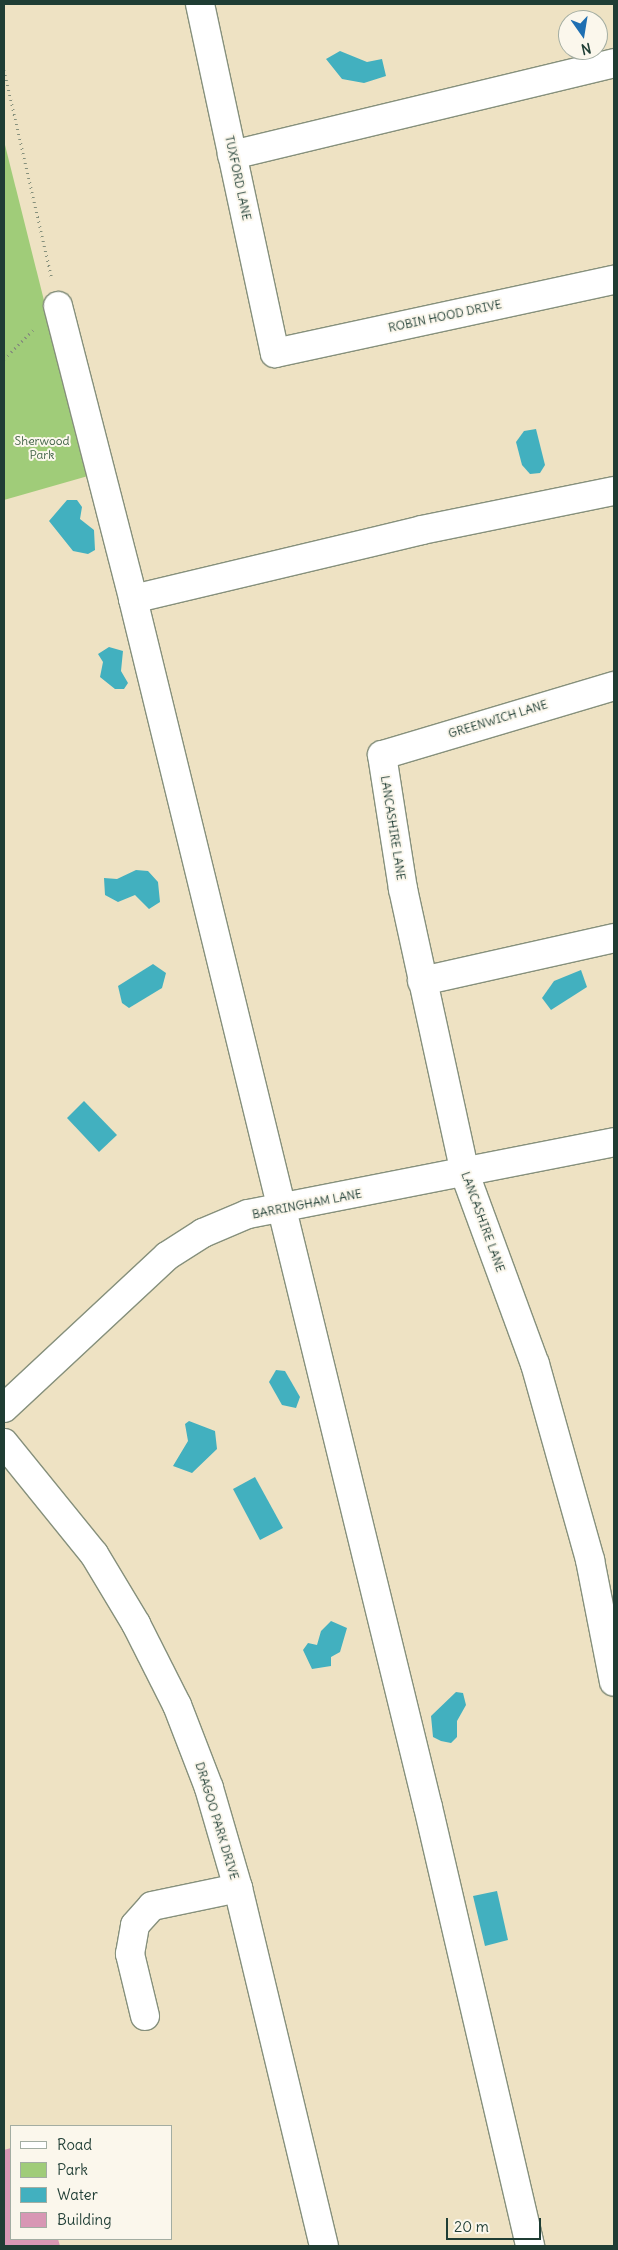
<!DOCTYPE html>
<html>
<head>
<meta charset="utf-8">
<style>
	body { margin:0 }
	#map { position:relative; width:618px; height:2250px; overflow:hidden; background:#eee2c3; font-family:Delius,sans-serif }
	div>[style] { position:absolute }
	.green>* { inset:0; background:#a0cc79 }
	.water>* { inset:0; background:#42b0bf }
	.building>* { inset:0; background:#d897b4 }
	.path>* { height:3px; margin-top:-1.5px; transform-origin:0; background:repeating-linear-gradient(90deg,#86907c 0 1px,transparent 0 5px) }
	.roads { filter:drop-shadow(1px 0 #86907c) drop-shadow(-1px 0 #86907c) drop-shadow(0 1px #86907c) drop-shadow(0 -1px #86907c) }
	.minor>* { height:28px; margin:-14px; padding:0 14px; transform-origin:14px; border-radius:14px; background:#fff }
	span { translate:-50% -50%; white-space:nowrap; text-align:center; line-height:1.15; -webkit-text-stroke:4px #fbf7ec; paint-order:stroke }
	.street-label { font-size:12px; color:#1f3d34 }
	.park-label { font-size:12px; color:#3f6145 }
	.frame { position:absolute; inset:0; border:5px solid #1f3d34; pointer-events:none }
	.legend { position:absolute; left:10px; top:2125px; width:162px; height:115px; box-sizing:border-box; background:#fbf7ec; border:1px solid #a3ada2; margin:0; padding:6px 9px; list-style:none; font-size:15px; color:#1f3d34 }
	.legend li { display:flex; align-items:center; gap:10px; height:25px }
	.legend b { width:25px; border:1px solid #a3ada2 }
	.north { position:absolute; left:558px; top:10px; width:50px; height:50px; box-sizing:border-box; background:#fbf7ec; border:1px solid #a3ada2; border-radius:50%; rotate:167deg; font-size:14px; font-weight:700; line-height:20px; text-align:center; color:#1f3d34 }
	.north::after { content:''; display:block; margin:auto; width:18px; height:22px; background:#1f6fb2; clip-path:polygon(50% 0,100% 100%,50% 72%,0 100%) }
	.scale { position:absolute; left:446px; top:2218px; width:95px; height:22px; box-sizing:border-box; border:2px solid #1f3d34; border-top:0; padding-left:6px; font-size:15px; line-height:18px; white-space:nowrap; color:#1f3d34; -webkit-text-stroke:4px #fbf7ec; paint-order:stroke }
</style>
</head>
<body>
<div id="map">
	<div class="green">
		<i style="clip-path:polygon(4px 141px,88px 476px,4px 500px)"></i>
	</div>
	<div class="water">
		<i style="clip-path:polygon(340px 51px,367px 62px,382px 59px,386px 76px,364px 83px,342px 79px,326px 59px)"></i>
		<i style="clip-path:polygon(536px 429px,545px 465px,540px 473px,530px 474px,522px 465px,516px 442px,524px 431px)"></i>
		<i style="clip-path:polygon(67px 500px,77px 500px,82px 507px,80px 519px,94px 530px,95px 550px,88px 554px,73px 551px,49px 521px)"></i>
		<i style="clip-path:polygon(109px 647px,123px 651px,121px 671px,128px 683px,124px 689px,115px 689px,100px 677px,103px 662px,98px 654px)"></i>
		<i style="clip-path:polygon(136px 870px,148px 871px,158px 882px,160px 902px,149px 909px,135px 895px,118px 902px,105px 895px,104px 878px,117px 879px)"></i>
		<i style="clip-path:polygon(153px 964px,166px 973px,162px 988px,129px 1008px,122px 1003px,118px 986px)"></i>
		<i style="clip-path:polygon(581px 970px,587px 987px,551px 1010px,542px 998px,554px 981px)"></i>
		<i style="clip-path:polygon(84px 1101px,117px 1135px,99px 1152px,67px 1118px)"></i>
		<i style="clip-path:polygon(276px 1370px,285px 1371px,300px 1397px,296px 1408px,282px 1405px,269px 1382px)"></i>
		<i style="clip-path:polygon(189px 1421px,215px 1431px,217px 1449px,192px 1473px,173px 1466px,188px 1441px,185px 1424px)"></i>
		<i style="clip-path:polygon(255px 1477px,283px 1528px,260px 1540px,233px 1489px)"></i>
		<i style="clip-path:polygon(331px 1621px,347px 1628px,340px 1652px,331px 1657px,331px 1666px,312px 1669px,303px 1650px,308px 1643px,317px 1645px,321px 1631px)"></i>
		<i style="clip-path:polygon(456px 1692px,463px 1693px,466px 1705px,457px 1721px,457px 1737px,451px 1743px,441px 1741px,433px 1737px,431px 1716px)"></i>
		<i style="clip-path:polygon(497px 1891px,508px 1940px,485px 1946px,473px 1896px)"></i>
	</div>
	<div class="building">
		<i style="clip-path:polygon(11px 2148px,11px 2239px,58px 2239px,60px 2246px,4px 2246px,4px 2150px)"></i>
	</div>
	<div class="path">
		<i style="left:4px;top:70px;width:214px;rotate:77.1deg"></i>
		<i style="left:4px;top:359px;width:42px;rotate:-45deg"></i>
	</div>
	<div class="roads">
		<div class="minor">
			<i style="left:200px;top:4px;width:357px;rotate:77.9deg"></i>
			<i style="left:275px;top:353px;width:347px;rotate:-12.2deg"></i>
			<i style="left:232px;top:155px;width:393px;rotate:-13.5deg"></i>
			<i style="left:58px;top:306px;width:302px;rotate:75.6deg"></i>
			<i style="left:133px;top:599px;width:297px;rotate:-13.4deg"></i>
			<i style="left:422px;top:530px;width:196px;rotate:-11.5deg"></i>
			<i style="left:133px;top:599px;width:1243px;rotate:76.28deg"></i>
			<i style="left:428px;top:1807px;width:451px;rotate:76.9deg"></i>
			<i style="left:614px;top:686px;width:242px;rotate:163.4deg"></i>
			<i style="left:382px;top:755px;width:136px;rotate:81.1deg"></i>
			<i style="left:403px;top:889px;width:292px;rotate:77.7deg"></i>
			<i style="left:465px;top:1174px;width:202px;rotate:69.8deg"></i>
			<i style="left:535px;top:1364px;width:204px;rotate:74.3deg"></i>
			<i style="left:590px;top:1560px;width:124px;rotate:78.9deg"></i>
			<i style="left:422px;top:981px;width:197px;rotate:-12.6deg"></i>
			<i style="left:4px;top:1408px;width:223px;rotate:-43deg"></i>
			<i style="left:167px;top:1256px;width:43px;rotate:-32.6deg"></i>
			<i style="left:203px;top:1233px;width:49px;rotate:-22.9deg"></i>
			<i style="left:248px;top:1214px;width:373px;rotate:-11.1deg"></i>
			<i style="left:4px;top:1443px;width:143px;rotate:51deg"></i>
			<i style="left:94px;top:1554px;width:82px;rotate:59deg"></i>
			<i style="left:136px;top:1624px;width:91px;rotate:63.2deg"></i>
			<i style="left:177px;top:1705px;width:89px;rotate:68.9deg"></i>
			<i style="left:209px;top:1788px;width:104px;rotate:73.8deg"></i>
			<i style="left:238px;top:1888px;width:368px;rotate:76.5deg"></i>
			<i style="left:145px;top:2016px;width:64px;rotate:-103.6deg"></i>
			<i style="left:130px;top:1954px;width:29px;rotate:-80deg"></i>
			<i style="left:135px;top:1925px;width:25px;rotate:-48deg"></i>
			<i style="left:152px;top:1906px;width:88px;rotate:-11.8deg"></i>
		</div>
	</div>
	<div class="street-label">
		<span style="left:238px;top:178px;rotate:78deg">TUXFORD LANE</span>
		<span style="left:445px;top:316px;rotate:-12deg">ROBIN HOOD DRIVE</span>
		<span style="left:498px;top:719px;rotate:-17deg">GREENWICH LANE</span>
		<span style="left:393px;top:828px;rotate:81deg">LANCASHIRE LANE</span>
		<span style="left:307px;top:1204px;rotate:-11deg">BARRINGHAM LANE</span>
		<span style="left:483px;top:1222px;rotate:70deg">LANCASHIRE LANE</span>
		<span style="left:217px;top:1821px;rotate:73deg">DRAGOO PARK DRIVE</span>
	</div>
	<div class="park-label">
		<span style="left:42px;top:448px">Sherwood<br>Park</span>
	</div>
	<div class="frame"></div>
	<ul class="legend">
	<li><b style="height:6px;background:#fff"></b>Road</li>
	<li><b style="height:14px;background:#a0cc79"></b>Park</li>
	<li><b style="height:14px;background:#42b0bf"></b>Water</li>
	<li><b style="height:14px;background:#d897b4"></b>Building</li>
	</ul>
	<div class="north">N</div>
	<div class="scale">20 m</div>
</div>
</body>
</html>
